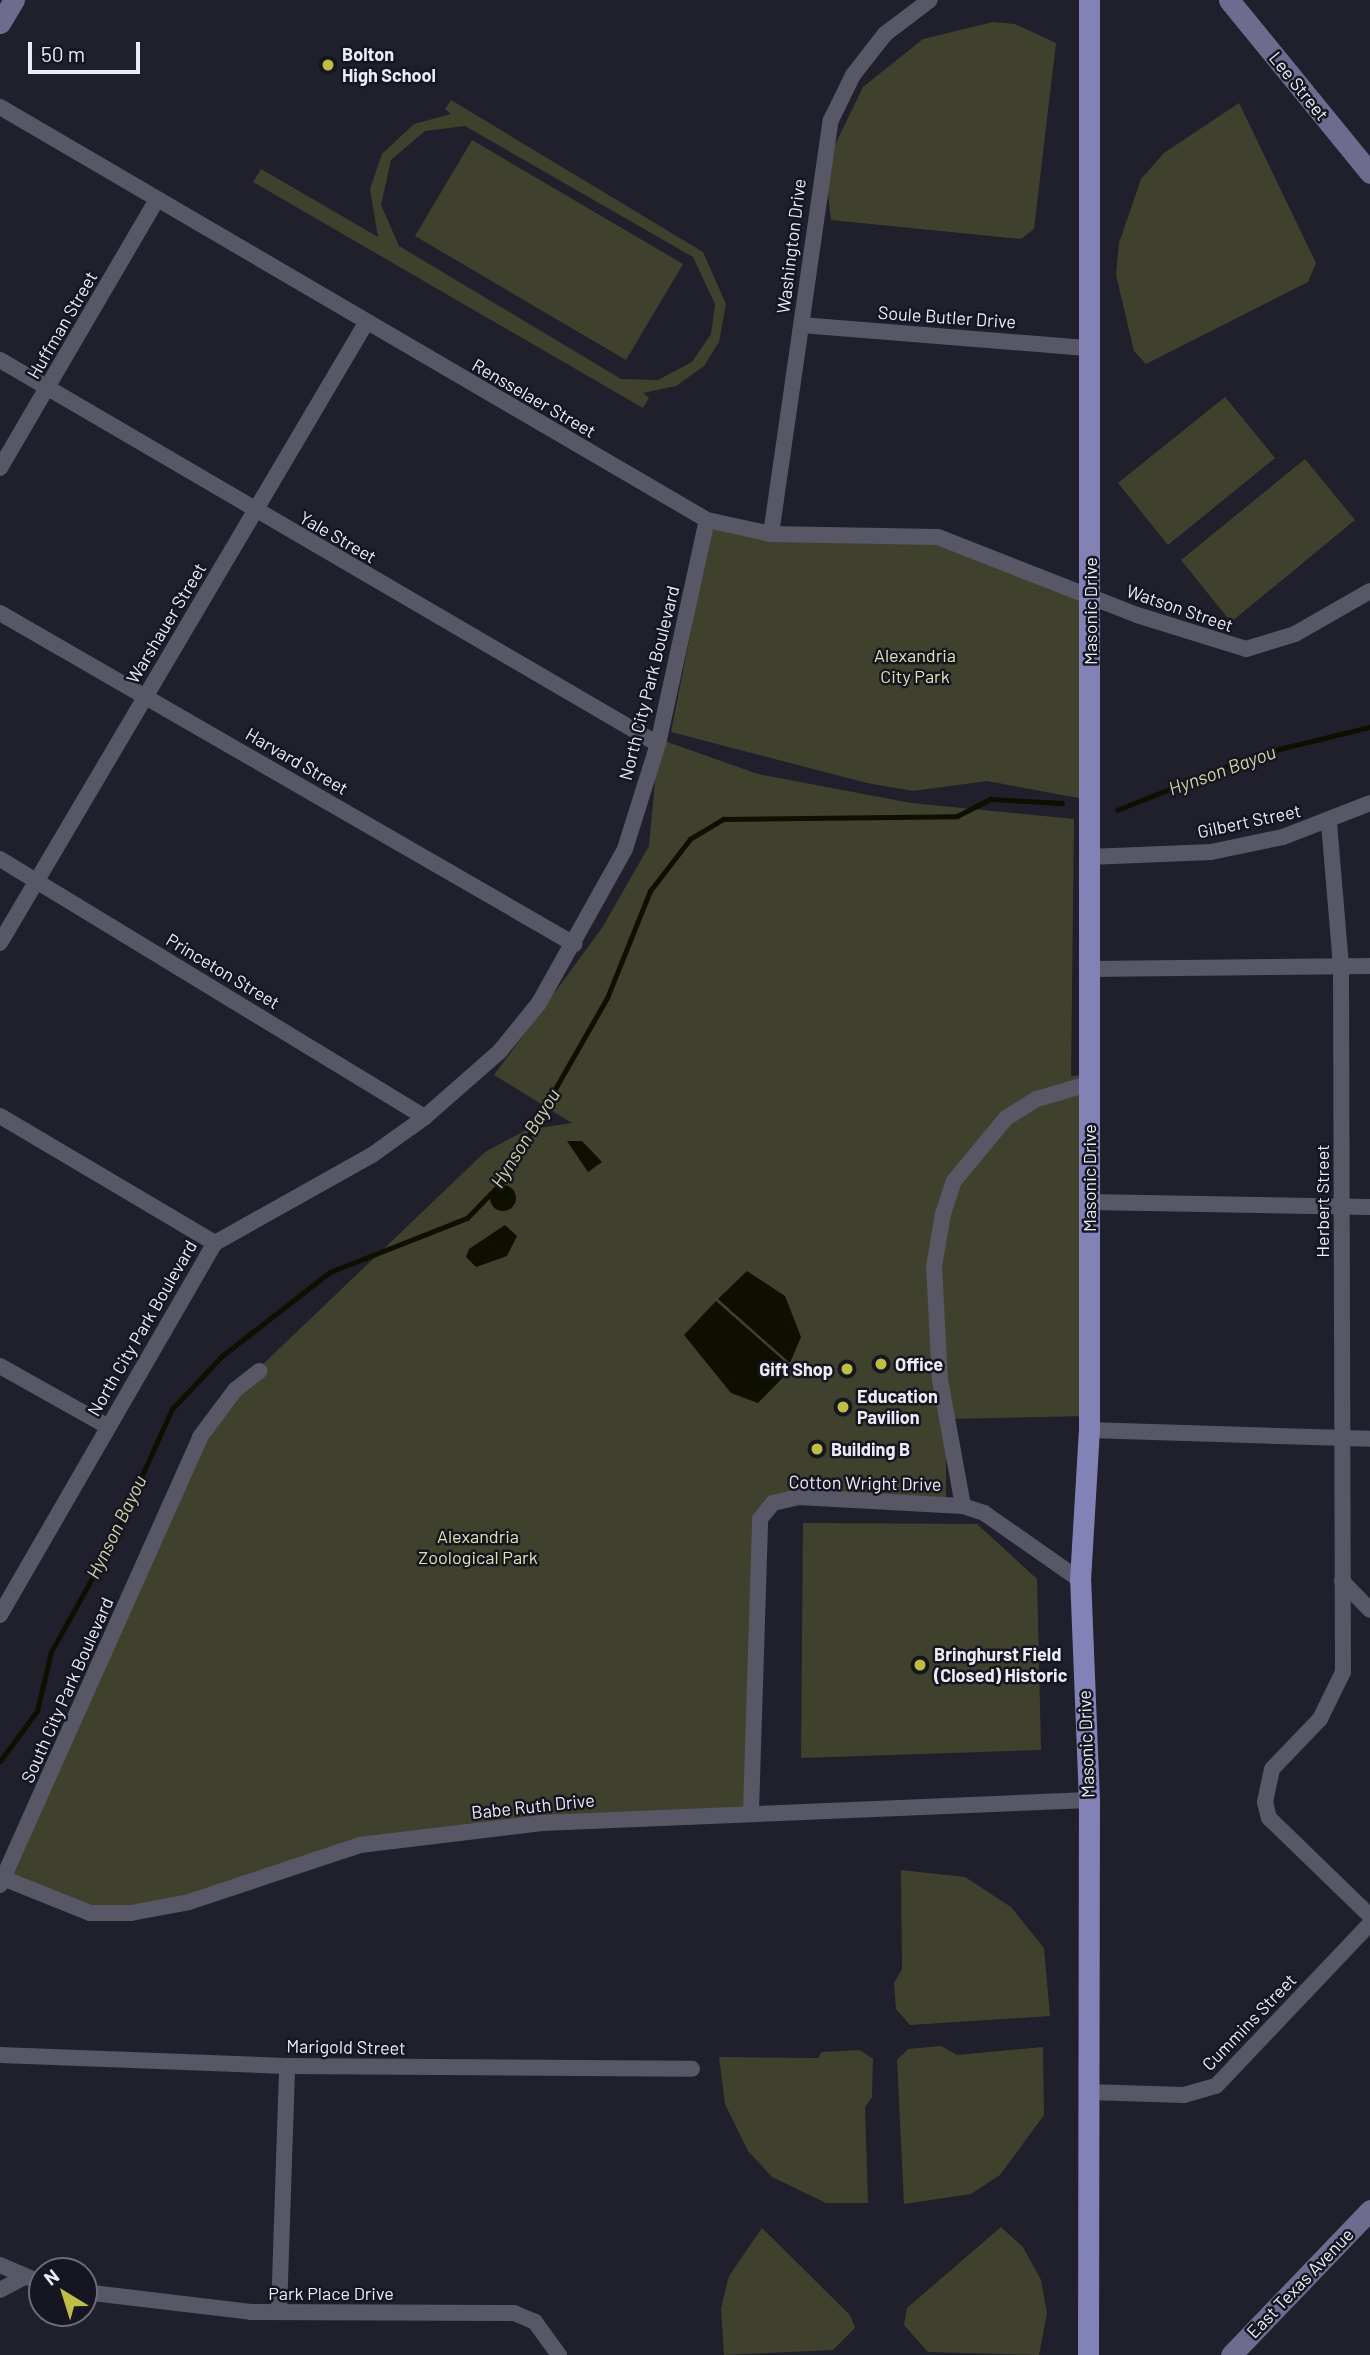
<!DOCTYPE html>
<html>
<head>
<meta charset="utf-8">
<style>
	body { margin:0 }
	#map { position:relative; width:1370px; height:2355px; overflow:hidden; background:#201f2c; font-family:Barlow,sans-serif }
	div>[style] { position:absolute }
	.green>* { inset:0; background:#40412d }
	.water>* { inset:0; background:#0f0f00 }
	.round { border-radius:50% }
	.stream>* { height:4.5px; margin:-2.25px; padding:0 2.25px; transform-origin:2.25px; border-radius:2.25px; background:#0f0f00 }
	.street>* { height:16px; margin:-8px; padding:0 8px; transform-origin:8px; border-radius:8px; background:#575766 }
	.secondary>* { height:21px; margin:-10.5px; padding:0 10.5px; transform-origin:10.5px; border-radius:10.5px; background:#6d6c8e }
	.primary>* { height:21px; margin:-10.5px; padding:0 10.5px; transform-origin:10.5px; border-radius:10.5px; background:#8382b6 }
	.dots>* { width:19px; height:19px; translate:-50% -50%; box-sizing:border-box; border:4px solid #161622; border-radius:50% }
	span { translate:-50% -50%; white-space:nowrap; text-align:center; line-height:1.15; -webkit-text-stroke:5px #161622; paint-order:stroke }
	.poi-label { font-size:18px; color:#ececf5; font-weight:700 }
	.left { translate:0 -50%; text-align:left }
	.right { translate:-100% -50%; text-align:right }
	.street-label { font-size:18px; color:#ececf5 }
	.park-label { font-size:18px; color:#e2e4ae }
	.water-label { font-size:19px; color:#d3d59f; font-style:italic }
	.north { position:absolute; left:28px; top:2257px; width:70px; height:70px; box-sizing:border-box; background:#161622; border:2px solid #6c6c76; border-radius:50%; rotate:322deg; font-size:19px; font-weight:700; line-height:28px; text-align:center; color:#ececf5 }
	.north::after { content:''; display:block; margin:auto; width:24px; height:32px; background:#bebf42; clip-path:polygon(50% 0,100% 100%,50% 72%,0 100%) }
	.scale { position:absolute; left:28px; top:42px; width:112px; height:32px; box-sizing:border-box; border:4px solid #ececf5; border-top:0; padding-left:9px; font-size:21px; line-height:24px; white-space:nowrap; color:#ececf5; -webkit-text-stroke:5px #161622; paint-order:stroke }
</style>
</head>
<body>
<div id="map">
	<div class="green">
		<i style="clip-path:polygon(993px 22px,1015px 24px,1056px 43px,1034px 229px,1021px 239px,831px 220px,826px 178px,832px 151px,863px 87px,923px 39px)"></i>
		<i style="clip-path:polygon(evenodd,451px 100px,703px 252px,726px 304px,719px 342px,704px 366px,676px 386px,643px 393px,649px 398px,643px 408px,253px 182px,261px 169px,378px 237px,370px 189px,382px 154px,414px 124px,451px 114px,445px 109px,451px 100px,465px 126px,693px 257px,715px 304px,711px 334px,692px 362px,658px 380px,621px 379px,399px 246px,381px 205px,391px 160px,425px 131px,465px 126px)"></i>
		<i style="clip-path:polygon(1239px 103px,1316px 263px,1308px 282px,1146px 364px,1134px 351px,1116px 275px,1119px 243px,1141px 179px,1164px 153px)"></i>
		<i style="clip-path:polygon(472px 140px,683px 264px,626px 360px,415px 236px)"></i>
		<i style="clip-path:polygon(1225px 397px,1275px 458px,1168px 545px,1118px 483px)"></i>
		<i style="clip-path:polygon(1305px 459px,1355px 520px,1231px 622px,1181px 560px)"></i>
		<i style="clip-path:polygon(711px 529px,936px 542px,1090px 597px,1089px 800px,987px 781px,913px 791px,867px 783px,671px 732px)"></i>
		<i style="clip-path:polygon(659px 739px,758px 774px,911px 803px,1074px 819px,1071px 1076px,1082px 1075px,1088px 1416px,946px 1419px,946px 1498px,796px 1496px,764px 1510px,750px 1810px,361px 1844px,191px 1900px,90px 1912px,1px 1871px,168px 1507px,236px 1390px,485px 1152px,526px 1130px,572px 1123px,494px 1075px,602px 928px,649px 846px)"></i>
		<i style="clip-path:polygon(803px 1523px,977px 1524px,1037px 1579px,1041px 1750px,801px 1758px)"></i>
		<i style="clip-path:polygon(901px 1870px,965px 1877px,1011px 1907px,1044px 1948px,1050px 2016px,910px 2025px,896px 2009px,894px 1983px,902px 1969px)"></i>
		<i style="clip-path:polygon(941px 2046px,957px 2055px,1043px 2047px,1044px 2115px,1000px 2175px,971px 2194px,904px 2204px,897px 2060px,908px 2049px)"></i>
		<i style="clip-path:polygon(860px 2050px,873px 2059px,872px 2097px,865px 2107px,868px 2203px,826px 2203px,772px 2177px,748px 2151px,725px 2104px,719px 2057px,818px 2058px,822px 2052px)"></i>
		<i style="clip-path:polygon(1001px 2227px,1023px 2247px,1041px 2280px,1047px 2313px,1039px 2355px,928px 2352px,904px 2325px,907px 2308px)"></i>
		<i style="clip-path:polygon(762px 2228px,850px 2315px,855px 2328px,833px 2350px,724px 2355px,721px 2308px,729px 2276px)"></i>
	</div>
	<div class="water">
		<i style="clip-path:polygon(567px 1141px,582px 1141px,602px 1162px,588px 1172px)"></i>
		<i class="round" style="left:490px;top:1185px;width:26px;height:26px"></i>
		<i style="clip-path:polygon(505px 1225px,517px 1236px,507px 1256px,476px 1267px,466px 1257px,469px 1249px)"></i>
		<i style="clip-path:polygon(747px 1271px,785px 1296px,801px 1337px,790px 1363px,718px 1299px)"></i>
		<i style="clip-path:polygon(716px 1301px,792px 1368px,758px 1403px,731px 1393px,684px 1335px)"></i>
	</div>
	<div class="stream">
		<i style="left:1117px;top:810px;width:149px;rotate:-21.7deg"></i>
		<i style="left:1255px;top:755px;width:118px;rotate:-13.7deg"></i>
		<i style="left:0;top:1761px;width:62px;rotate:-53.5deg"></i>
		<i style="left:37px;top:1711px;width:61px;rotate:-76.7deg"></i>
		<i style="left:51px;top:1652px;width:119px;rotate:-60.9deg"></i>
		<i style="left:109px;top:1548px;width:153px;rotate:-65.6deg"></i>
		<i style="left:172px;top:1409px;width:73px;rotate:-46.7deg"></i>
		<i style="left:222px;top:1356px;width:137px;rotate:-37.9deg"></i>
		<i style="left:330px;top:1272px;width:147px;rotate:-21.5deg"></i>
		<i style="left:467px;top:1218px;width:50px;rotate:-45.8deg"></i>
		<i style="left:502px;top:1182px;width:212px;rotate:-60.3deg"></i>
		<i style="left:607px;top:998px;width:115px;rotate:-68.1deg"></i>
		<i style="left:650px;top:891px;width:66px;rotate:-52.4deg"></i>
		<i style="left:690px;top:839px;width:39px;rotate:-31deg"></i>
		<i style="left:723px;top:819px;width:234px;rotate:-0.7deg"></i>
		<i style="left:957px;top:816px;width:38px;rotate:-27deg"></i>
		<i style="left:991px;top:799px;width:71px;rotate:3.2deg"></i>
	</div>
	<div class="street">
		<i style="left:0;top:107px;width:819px;rotate:30.29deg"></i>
		<i style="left:707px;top:520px;width:66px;rotate:12.3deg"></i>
		<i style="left:771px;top:534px;width:167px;rotate:1deg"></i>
		<i style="left:938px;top:537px;width:214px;rotate:21.4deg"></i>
		<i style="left:1137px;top:615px;width:114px;rotate:17.3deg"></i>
		<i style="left:1246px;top:649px;width:51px;rotate:-17deg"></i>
		<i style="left:1295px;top:634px;width:86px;rotate:-29.8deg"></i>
		<i style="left:801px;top:325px;width:289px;rotate:4.6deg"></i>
		<i style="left:0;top:360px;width:762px;rotate:30.27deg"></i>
		<i style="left:0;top:468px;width:309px;rotate:-59.7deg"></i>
		<i style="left:771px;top:534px;width:418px;rotate:-81.8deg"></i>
		<i style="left:831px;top:120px;width:50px;rotate:-63.9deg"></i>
		<i style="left:853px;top:75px;width:52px;rotate:-52deg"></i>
		<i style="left:885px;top:34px;width:56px;rotate:-37.1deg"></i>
		<i style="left:0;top:613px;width:663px;rotate:29.97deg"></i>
		<i style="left:1329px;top:823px;width:144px;rotate:85.2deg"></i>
		<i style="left:1341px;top:966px;width:706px;rotate:89.84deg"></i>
		<i style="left:1343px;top:1672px;width:52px;rotate:116.1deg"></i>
		<i style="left:1320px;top:1719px;width:69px;rotate:133.8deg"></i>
		<i style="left:1272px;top:1769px;width:34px;rotate:102deg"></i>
		<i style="left:1265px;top:1802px;width:16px;rotate:76deg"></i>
		<i style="left:1269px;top:1818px;width:141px;rotate:44.1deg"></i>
		<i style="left:1089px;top:857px;width:122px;rotate:-2.3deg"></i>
		<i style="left:1211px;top:852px;width:74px;rotate:-11.8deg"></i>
		<i style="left:1283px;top:837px;width:93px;rotate:-21.3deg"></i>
		<i style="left:0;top:859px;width:497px;rotate:31.3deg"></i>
		<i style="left:0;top:943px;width:720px;rotate:-59.45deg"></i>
		<i style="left:1089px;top:969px;width:281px;rotate:-0.6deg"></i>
		<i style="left:0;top:1116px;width:250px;rotate:30.6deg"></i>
		<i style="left:1089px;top:1202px;width:281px;rotate:1deg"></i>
		<i style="left:0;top:1366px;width:123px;rotate:29.3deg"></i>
		<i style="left:1089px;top:1430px;width:281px;rotate:1.8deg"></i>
		<i style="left:963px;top:1506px;width:128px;rotate:-100.3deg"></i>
		<i style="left:940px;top:1380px;width:113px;rotate:-93deg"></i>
		<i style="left:934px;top:1267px;width:54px;rotate:-80.4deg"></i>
		<i style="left:943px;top:1214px;width:35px;rotate:-72deg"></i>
		<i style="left:954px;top:1181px;width:82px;rotate:-50.5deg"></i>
		<i style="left:1006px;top:1118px;width:36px;rotate:-32deg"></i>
		<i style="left:1037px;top:1099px;width:53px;rotate:-16.4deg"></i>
		<i style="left:1342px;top:1581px;width:40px;rotate:46deg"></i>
		<i style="left:0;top:1615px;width:430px;rotate:-60deg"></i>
		<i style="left:215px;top:1243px;width:180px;rotate:-29.3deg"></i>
		<i style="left:372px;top:1155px;width:65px;rotate:-35.6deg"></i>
		<i style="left:425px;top:1117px;width:100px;rotate:-41.3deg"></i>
		<i style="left:500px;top:1051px;width:62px;rotate:-50.9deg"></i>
		<i style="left:539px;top:1003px;width:176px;rotate:-60.8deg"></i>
		<i style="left:625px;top:849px;width:110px;rotate:-72.6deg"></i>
		<i style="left:658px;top:744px;width:229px;rotate:-77.7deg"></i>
		<i style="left:751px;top:1811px;width:292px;rotate:-88.2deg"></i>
		<i style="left:760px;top:1519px;width:21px;rotate:-51deg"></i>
		<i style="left:773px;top:1503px;width:26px;rotate:-13deg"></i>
		<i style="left:798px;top:1497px;width:165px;rotate:3.1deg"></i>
		<i style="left:963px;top:1506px;width:22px;rotate:18deg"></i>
		<i style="left:984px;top:1513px;width:117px;rotate:34.9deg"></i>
		<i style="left:0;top:1877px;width:97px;rotate:21.8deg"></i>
		<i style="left:90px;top:1913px;width:41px"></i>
		<i style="left:131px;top:1913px;width:59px;rotate:-10.7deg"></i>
		<i style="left:189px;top:1902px;width:180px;rotate:-18.4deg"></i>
		<i style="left:360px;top:1845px;width:183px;rotate:-6.9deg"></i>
		<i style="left:542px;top:1823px;width:547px;rotate:-2.41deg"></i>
		<i style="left:0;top:1885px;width:491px;rotate:-65.9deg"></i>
		<i style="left:200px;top:1437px;width:59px;rotate:-53.3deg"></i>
		<i style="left:235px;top:1390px;width:31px;rotate:-38deg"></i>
		<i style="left:0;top:2055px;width:287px;rotate:2.2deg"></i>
		<i style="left:287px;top:2066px;width:405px;rotate:0.4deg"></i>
		<i style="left:1088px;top:2092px;width:96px;rotate:1.8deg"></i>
		<i style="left:1184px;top:2095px;width:33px;rotate:-16deg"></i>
		<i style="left:1216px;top:2086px;width:224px;rotate:-46.5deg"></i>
		<i style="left:0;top:2265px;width:46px;rotate:23.2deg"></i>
		<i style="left:0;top:2290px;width:24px;rotate:-28deg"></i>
		<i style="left:84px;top:2292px;width:168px;rotate:6.8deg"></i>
		<i style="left:251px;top:2312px;width:263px;rotate:0.2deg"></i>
		<i style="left:514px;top:2313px;width:23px;rotate:23deg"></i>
		<i style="left:535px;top:2322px;width:41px;rotate:54deg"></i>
		<i style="left:279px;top:2312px;width:246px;rotate:-88.1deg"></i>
	</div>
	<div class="secondary">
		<i style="left:1229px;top:0;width:223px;rotate:50.8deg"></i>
		<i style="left:0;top:23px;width:27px;rotate:-59deg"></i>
		<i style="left:1231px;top:2355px;width:201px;rotate:-46.2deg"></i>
	</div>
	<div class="primary">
		<i style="left:1088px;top:2355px;width:555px;rotate:-89.9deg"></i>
		<i style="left:1089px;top:1800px;width:220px;rotate:-92.3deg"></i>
		<i style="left:1080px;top:1580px;width:150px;rotate:-86.6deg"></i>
		<i style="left:1089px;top:1430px;width:1430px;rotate:-90deg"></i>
	</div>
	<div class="dots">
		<i style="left:328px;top:65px;background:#bebf42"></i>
		<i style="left:881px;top:1364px;background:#bebf42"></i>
		<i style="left:847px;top:1369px;background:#bebf42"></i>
		<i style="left:843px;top:1407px;background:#bebf42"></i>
		<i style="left:817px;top:1449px;background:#bebf42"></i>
		<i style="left:920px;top:1665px;background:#bebf42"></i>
	</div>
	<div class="poi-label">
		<span class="left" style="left:342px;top:65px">Bolton<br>High School</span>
		<span class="left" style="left:895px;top:1364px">Office</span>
		<span class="right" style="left:833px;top:1369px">Gift Shop</span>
		<span class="left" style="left:857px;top:1407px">Education<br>Pavilion</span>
		<span class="left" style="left:831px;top:1449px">Building B</span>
		<span class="left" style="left:934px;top:1665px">Bringhurst Field<br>(Closed) Historic</span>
	</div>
	<div class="street-label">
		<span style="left:1299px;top:86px;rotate:51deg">Lee Street</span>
		<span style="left:791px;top:246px;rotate:-83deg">Washington Drive</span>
		<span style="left:947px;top:317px;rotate:4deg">Soule Butler Drive</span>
		<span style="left:62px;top:325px;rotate:-60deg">Huffman Street</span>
		<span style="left:534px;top:398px;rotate:30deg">Rensselaer Street</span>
		<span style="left:338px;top:537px;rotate:30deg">Yale Street</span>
		<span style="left:1180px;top:608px;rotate:19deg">Watson Street</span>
		<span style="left:1090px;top:611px;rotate:-90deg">Masonic Drive</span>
		<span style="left:166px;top:623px;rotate:-59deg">Warshauer Street</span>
		<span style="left:649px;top:683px;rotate:-76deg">North City Park Boulevard</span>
		<span style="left:297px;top:761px;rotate:30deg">Harvard Street</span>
		<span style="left:1249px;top:821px;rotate:-12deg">Gilbert Street</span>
		<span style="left:223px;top:971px;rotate:31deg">Princeton Street</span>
		<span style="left:1089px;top:1178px;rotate:-90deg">Masonic Drive</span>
		<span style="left:1322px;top:1201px;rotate:-90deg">Herbert Street</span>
		<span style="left:142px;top:1328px;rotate:-60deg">North City Park Boulevard</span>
		<span style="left:865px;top:1483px;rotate:1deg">Cotton Wright Drive</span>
		<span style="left:67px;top:1690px;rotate:-66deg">South City Park Boulevard</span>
		<span style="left:1086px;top:1744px;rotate:-92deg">Masonic Drive</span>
		<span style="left:533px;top:1806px;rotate:-6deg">Babe Ruth Drive</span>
		<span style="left:1249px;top:2022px;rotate:-46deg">Cummins Street</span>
		<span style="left:346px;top:2047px;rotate:1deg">Marigold Street</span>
		<span style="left:1300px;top:2283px;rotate:-46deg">East Texas Avenue</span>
		<span style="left:331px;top:2293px">Park Place Drive</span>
	</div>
	<div class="park-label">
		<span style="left:915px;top:666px">Alexandria<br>City Park</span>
		<span style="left:478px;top:1547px">Alexandria<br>Zoological Park</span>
	</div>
	<div class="water-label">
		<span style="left:1222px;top:770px;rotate:-20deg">Hynson Bayou</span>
		<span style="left:525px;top:1138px;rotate:-58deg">Hynson Bayou</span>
		<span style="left:116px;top:1527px;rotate:-64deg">Hynson Bayou</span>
	</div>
	<div class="north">N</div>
	<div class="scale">50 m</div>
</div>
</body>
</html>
